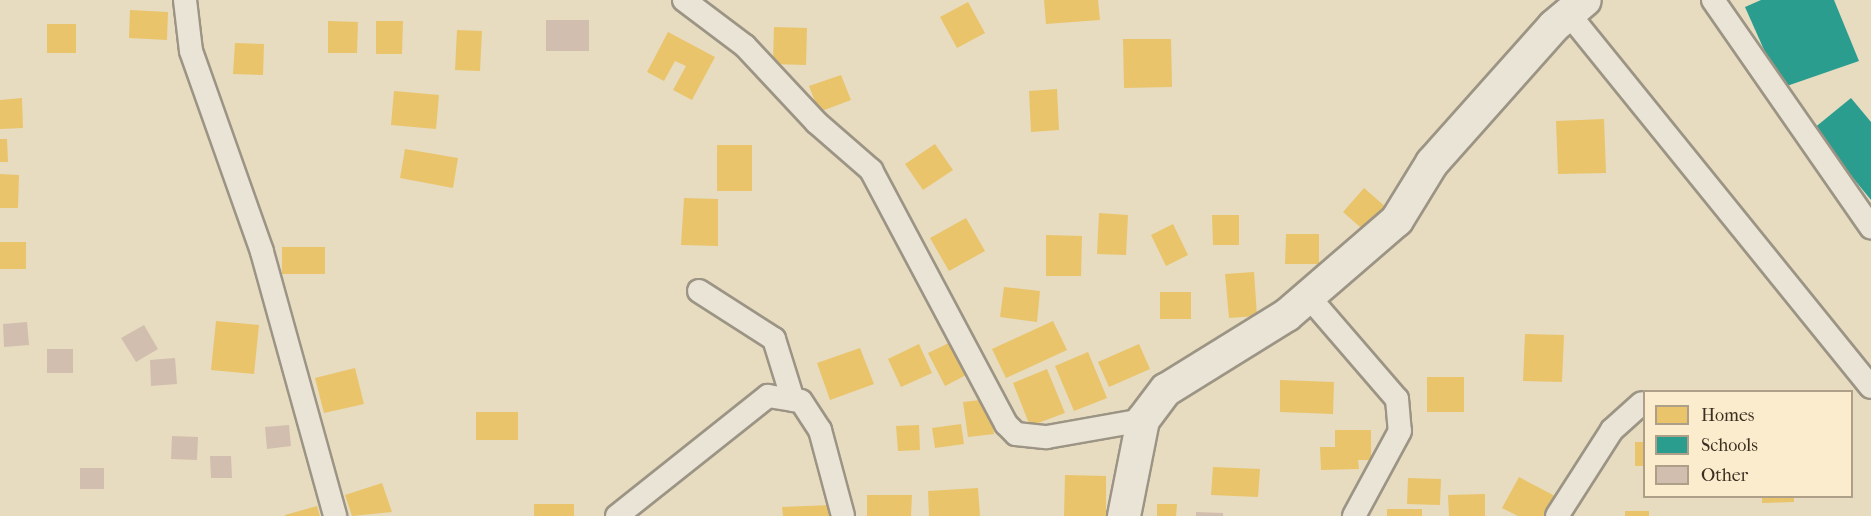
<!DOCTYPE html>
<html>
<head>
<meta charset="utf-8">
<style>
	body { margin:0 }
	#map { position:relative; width:1871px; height:516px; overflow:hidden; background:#e7dcc0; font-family:"IM FELL French Canon",serif }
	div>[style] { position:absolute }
	.homes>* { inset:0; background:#e9c46a }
	.schools>* { inset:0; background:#2a9d8f }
	.building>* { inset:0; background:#d2beae }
	.roads { filter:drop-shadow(2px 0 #9c9484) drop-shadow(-2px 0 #9c9484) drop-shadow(0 2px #9c9484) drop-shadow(0 -2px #9c9484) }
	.street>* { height:22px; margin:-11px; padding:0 11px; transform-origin:11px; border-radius:11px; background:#eae4d7 }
	.secondary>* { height:32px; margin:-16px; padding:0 16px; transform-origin:16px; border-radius:16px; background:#eae4d7 }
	span { translate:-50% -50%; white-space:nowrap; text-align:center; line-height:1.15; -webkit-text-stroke:6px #faeccc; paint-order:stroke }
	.legend { position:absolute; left:1643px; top:390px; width:210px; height:108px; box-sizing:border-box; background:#faeccc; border:2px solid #aea088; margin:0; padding:8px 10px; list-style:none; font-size:18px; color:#3b2f22 }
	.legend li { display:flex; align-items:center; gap:12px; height:30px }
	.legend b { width:30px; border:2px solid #aea088 }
</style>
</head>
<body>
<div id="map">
	<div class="homes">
		<i style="clip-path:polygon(1044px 0,1098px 0,1100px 20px,1046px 24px)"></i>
		<i style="clip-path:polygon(968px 2px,985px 33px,957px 48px,940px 17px)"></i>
		<i style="clip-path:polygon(130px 10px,168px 12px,167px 40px,129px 38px)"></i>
		<i style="clip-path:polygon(328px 21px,358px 22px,357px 53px,328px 53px)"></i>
		<i style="clip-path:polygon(376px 21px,403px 21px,402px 54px,376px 54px)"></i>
		<i style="clip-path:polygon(47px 24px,76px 24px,76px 53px,47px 53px)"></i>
		<i style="clip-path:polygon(774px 27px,807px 28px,806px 65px,773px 64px)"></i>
		<i style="clip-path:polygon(457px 30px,482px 31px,480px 71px,455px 70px)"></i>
		<i style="clip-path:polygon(668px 32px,715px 57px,692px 100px,673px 90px,686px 66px,675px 61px,664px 81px,647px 72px)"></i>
		<i style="clip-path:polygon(1123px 39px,1171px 39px,1172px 87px,1124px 88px)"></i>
		<i style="clip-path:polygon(235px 43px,264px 44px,263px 75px,233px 74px)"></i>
		<i style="clip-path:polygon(841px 75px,851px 100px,819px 112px,809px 86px)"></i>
		<i style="clip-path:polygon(1057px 89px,1059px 130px,1031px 132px,1029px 91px)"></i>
		<i style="clip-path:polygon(394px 91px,439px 95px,436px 129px,391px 125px)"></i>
		<i style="clip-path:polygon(22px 98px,23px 128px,0 129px,0 100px)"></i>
		<i style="clip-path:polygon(1604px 119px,1606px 173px,1558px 174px,1556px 121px)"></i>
		<i style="clip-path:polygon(0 139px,7px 139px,8px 162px,0 162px)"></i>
		<i style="clip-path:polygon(935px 144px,953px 170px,923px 190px,905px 164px)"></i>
		<i style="clip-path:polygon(717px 145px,752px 145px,752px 191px,717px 191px)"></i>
		<i style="clip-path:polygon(405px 149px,458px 158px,453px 188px,400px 178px)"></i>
		<i style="clip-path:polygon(0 174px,19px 175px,18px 208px,0 208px)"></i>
		<i style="clip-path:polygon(1364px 188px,1388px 209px,1367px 233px,1343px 212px)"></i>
		<i style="clip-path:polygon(684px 198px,718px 199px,718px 246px,681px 245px)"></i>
		<i style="clip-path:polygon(1099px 213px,1128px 215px,1126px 255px,1097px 254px)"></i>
		<i style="clip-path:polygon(1212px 215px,1239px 215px,1239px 245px,1213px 245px)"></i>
		<i style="clip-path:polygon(966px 218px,985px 251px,949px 271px,930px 238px)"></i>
		<i style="clip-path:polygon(1173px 224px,1188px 255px,1166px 266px,1151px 235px)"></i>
		<i style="clip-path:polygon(1286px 234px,1319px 234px,1319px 264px,1285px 264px)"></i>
		<i style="clip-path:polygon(1046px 235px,1082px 236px,1081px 276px,1046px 276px)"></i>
		<i style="clip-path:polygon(0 242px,26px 242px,26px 269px,0 269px)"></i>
		<i style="clip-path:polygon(282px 247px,325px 247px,325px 274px,282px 274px)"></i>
		<i style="clip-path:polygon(1254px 272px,1257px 316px,1229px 318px,1225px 274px)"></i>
		<i style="clip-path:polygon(1004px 287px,1040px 291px,1037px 322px,1000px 317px)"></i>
		<i style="clip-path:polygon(1160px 292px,1191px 292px,1191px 319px,1160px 319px)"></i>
		<i style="clip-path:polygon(216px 321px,259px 325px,254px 374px,211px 370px)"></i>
		<i style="clip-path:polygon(1053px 321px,1067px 350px,1006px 378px,992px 349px)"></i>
		<i style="clip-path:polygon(1525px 334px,1564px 335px,1562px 382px,1523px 381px)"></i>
		<i style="clip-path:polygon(953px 341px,970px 373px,945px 386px,928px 353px)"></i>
		<i style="clip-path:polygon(919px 344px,932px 373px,901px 387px,888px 359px)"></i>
		<i style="clip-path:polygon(1139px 344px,1150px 369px,1109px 387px,1098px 362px)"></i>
		<i style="clip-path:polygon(860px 348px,874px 384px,830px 400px,817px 363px)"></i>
		<i style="clip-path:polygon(1088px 352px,1107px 398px,1074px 411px,1055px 366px)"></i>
		<i style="clip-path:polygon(355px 368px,364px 404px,324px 413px,315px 378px)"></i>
		<i style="clip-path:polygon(1047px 369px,1065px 413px,1030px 426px,1013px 383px)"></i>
		<i style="clip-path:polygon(1427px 377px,1464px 377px,1464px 412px,1427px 412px)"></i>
		<i style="clip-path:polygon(1280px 380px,1334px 382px,1333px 414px,1280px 412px)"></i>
		<i style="clip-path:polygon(989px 399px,994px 434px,968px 437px,963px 402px)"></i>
		<i style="clip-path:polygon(476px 412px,518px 412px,518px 440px,476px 440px)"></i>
		<i style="clip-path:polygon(961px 424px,964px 444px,935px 448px,932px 428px)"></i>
		<i style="clip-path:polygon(919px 425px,920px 450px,898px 451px,896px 426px)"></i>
		<i style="clip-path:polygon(1335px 430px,1371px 430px,1371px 460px,1358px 460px,1359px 469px,1321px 470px,1320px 447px,1335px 447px)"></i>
		<i style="clip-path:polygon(1635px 442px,1644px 442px,1644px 466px,1635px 466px)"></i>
		<i style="clip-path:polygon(1213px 467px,1260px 469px,1258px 497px,1211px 495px)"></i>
		<i style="clip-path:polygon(1065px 475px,1106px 476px,1106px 516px,1064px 516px)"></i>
		<i style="clip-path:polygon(1519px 477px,1555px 496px,1544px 516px,1518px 516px,1502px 508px)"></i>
		<i style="clip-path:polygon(1408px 478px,1441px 479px,1440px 505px,1407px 504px)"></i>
		<i style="clip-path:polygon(382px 483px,392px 512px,352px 516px,345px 495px)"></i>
		<i style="clip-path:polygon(978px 488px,980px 516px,929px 516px,928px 491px)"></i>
		<i style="clip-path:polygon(1485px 494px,1485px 516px,1449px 516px,1448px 495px)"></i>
		<i style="clip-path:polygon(867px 495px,912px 495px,911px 516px,867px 516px)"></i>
		<i style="clip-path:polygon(1762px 496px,1794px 496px,1794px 502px,1762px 503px)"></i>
		<i style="clip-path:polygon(534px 504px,574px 504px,574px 516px,534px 516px)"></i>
		<i style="clip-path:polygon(1157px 504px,1177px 504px,1176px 516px,1157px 516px)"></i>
		<i style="clip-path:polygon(831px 505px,832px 516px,783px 516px,782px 507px)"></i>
		<i style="clip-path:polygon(317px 506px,320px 516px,285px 516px,285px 515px)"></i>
		<i style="clip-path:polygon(1387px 509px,1422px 509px,1422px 516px,1387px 516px)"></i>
		<i style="clip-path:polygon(1625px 511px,1649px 511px,1649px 516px,1625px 516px)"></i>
	</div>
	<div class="schools">
		<i style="clip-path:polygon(1761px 0,1834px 0,1859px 61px,1781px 88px,1745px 7px)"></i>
		<i style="clip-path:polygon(1851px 98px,1871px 122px,1871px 200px,1813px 129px)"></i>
	</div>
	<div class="building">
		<i style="clip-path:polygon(546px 20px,589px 20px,589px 51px,546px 51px)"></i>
		<i style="clip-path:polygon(27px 322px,29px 345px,4px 347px,3px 324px)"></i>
		<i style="clip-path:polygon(144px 325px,158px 349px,136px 362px,121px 338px)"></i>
		<i style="clip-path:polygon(47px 349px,73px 349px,73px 373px,47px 373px)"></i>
		<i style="clip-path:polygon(175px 358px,177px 384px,151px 386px,150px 360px)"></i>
		<i style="clip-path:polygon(289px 425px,291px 446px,267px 449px,265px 427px)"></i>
		<i style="clip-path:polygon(172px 436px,198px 437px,197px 460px,171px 459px)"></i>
		<i style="clip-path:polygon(210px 456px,231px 456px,232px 478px,211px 478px)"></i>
		<i style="clip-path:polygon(80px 468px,104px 468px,104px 489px,80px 489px)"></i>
		<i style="clip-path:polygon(1196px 512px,1223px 513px,1223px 516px,1196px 516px)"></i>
	</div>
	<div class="roads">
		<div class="street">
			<i style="left:185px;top:0;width:51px;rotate:83.3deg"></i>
			<i style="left:191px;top:51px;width:213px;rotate:70.5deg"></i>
			<i style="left:262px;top:252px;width:274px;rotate:74.5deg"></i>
			<i style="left:684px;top:0;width:76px;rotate:37deg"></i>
			<i style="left:745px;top:46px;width:105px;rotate:46.9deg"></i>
			<i style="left:817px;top:123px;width:72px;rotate:41deg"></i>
			<i style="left:871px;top:170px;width:288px;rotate:62deg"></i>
			<i style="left:1006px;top:424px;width:14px;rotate:45deg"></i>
			<i style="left:1016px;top:434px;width:31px;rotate:6deg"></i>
			<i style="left:1047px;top:437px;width:97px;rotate:-10deg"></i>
			<i style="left:1713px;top:0;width:277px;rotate:55.2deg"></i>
			<i style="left:1568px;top:13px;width:481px;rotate:51deg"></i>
			<i style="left:699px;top:291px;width:89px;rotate:32.6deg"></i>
			<i style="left:774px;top:339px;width:64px;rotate:72.7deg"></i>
			<i style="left:1308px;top:296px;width:136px;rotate:49.2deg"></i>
			<i style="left:1397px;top:399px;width:32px;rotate:85deg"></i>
			<i style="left:1400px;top:431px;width:97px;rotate:118.4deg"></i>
			<i style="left:617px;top:516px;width:193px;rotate:-38.5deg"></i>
			<i style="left:768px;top:396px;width:33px;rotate:9deg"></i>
			<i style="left:801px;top:401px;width:35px;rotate:57deg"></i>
			<i style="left:820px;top:430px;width:89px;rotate:75deg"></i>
			<i style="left:1557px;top:516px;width:102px;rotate:-57.4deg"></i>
			<i style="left:1612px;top:430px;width:40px;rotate:-42deg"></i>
		</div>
		<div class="secondary">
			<i style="left:1124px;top:516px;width:98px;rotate:-78.8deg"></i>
			<i style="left:1143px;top:420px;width:38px;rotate:-53deg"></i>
			<i style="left:1166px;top:390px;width:142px;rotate:-31.8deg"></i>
			<i style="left:1287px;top:315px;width:145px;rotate:-40.8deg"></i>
			<i style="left:1397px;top:220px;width:67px;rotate:-58.4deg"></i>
			<i style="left:1432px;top:163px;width:183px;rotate:-48.3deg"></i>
			<i style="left:1554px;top:26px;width:40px;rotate:-40deg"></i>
		</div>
	</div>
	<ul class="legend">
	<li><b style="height:16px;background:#e9c46a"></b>Homes</li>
	<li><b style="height:16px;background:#2a9d8f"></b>Schools</li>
	<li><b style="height:16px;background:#d2beae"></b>Other</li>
	</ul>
</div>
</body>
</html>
